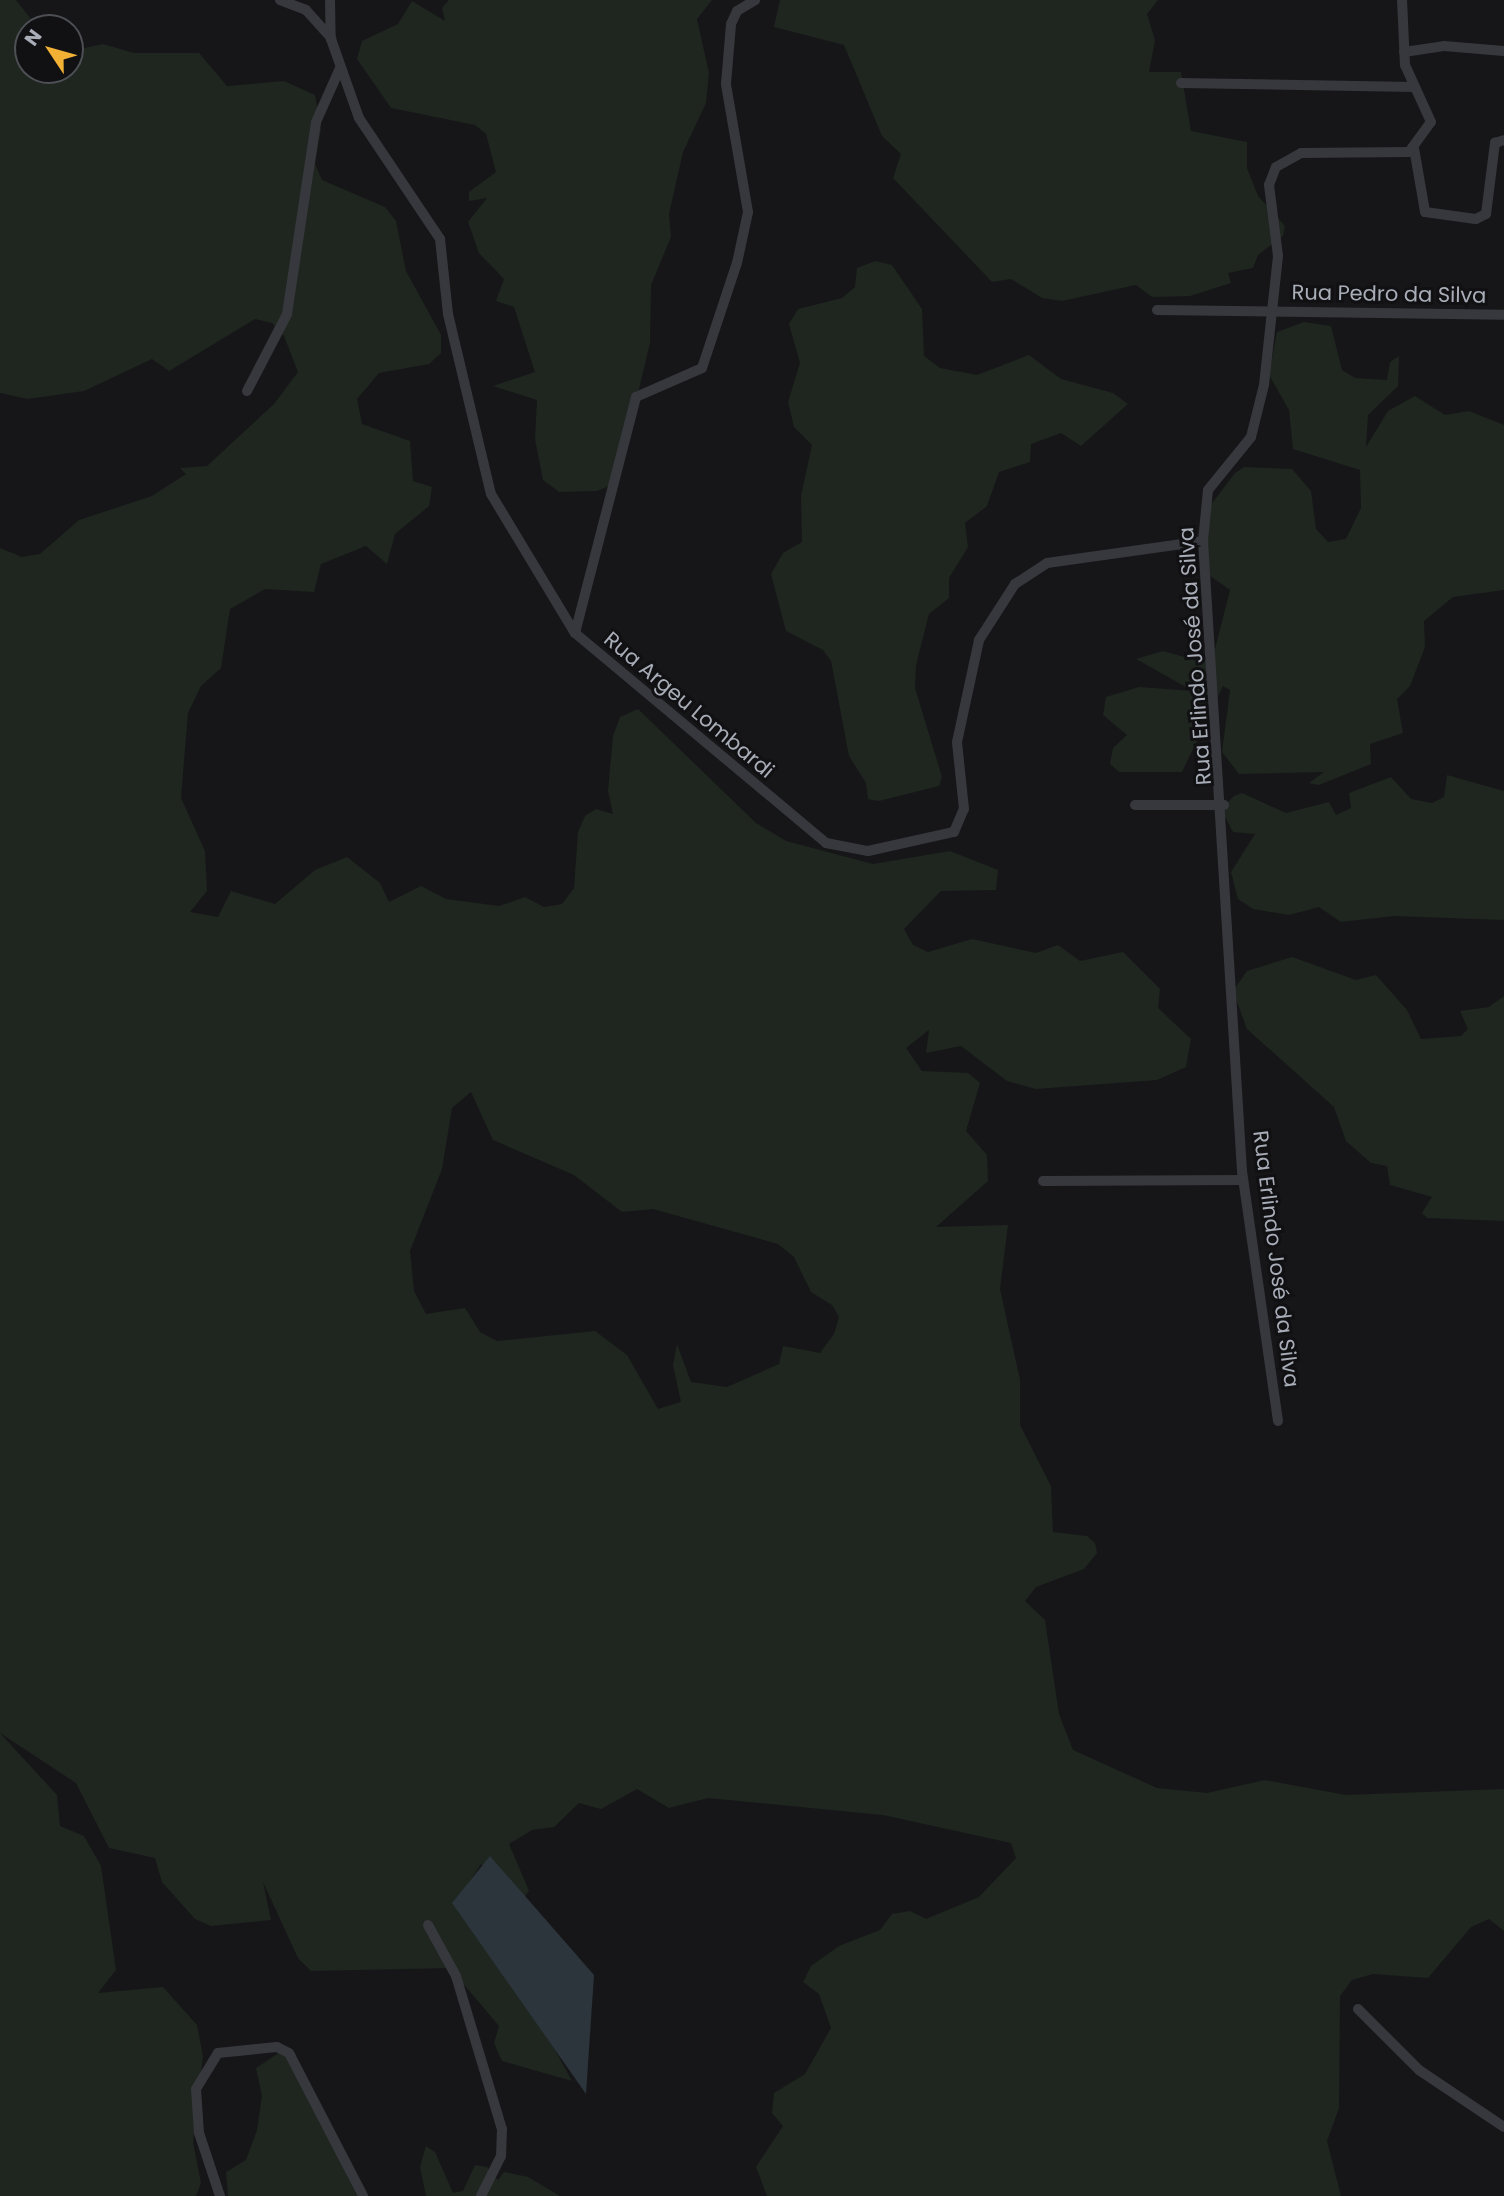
<!DOCTYPE html>
<html>
<head>
<meta charset="utf-8">
<style>
	body { margin:0 }
	#map { position:relative; width:1504px; height:2196px; overflow:hidden; background:#161618; font-family:Poppins,sans-serif }
	div>[style] { position:absolute }
	.green>* { inset:0; background:#1e261f }
	.water>* { inset:0; background:#2c353c }
	.minor>* { height:10px; margin:-5px; padding:0 5px; transform-origin:5px; border-radius:5px; background:#37383d }
	span { translate:-50% -50%; white-space:nowrap; text-align:center; line-height:1.15; -webkit-text-stroke:6px #111113; paint-order:stroke }
	.street-label { font-size:21px; color:#a8adb8 }
	.north { position:absolute; left:14px; top:14px; width:70px; height:70px; box-sizing:border-box; background:#111113; border:2px solid #4d4f55; border-radius:50%; rotate:306deg; font-size:19px; font-weight:700; line-height:28px; text-align:center; color:#a8adb8 }
	.north::after { content:''; display:block; margin:auto; width:24px; height:32px; background:#f2b134; clip-path:polygon(50% 0,100% 100%,50% 72%,0 100%) }
</style>
</head>
<body>
<div id="map">
	<div class="green">
		<i style="clip-path:polygon(evenodd,0 0,16px 0,38px 28px,28px 28px,28px 70px,70px 70px,70px 51px,103px 44px,134px 53px,199px 53px,227px 86px,284px 81px,315px 95px,321px 129px,315px 164px,322px 180px,385px 207px,396px 221px,406px 271px,441px 335px,441px 353px,429px 364px,379px 373px,357px 399px,362px 424px,410px 441px,413px 481px,432px 487px,429px 506px,395px 534px,387px 564px,366px 546px,321px 564px,314px 592px,265px 589px,230px 609px,221px 668px,201px 686px,188px 713px,181px 798px,205px 851px,207px 891px,190px 912px,218px 917px,231px 891px,275px 904px,315px 870px,347px 857px,380px 883px,389px 902px,421px 886px,446px 899px,499px 906px,525px 897px,544px 907px,562px 904px,574px 888px,578px 832px,585px 816px,596px 809px,613px 814px,608px 791px,613px 736px,620px 717px,638px 709px,756px 823px,786px 841px,873px 864px,950px 851px,998px 870px,996px 890px,941px 891px,904px 929px,913px 945px,928px 952px,972px 939px,1036px 953px,1058px 945px,1080px 961px,1123px 952px,1160px 989px,1158px 1008px,1191px 1039px,1186px 1067px,1157px 1080px,1036px 1089px,1007px 1081px,961px 1046px,926px 1053px,929px 1030px,906px 1048px,922px 1071px,968px 1073px,980px 1083px,966px 1131px,987px 1155px,988px 1181px,936px 1227px,1008px 1225px,1000px 1289px,1020px 1380px,1020px 1425px,1051px 1486px,1053px 1532px,1087px 1536px,1095px 1543px,1097px 1553px,1084px 1569px,1036px 1587px,1025px 1601px,1045px 1620px,1059px 1714px,1073px 1750px,1157px 1788px,1207px 1793px,1265px 1780px,1346px 1795px,1504px 1789px,1504px 1931px,1489px 1919px,1471px 1927px,1428px 1978px,1373px 1974px,1352px 1980px,1340px 1996px,1339px 2108px,1327px 2141px,1341px 2196px,767px 2196px,756px 2167px,783px 2126px,772px 2113px,774px 2093px,805px 2074px,831px 2028px,819px 1994px,803px 1982px,811px 1966px,839px 1946px,880px 1930px,892px 1914px,910px 1911px,926px 1919px,979px 1897px,1016px 1858px,1011px 1843px,883px 1815px,708px 1798px,669px 1808px,637px 1789px,601px 1809px,579px 1803px,554px 1827px,532px 1830px,509px 1844px,529px 1891px,520px 1902px,481px 1864px,466px 1887px,572px 2081px,502px 2061px,494px 2043px,499px 2026px,450px 1968px,311px 1971px,298px 1958px,263px 1882px,271px 1920px,211px 1926px,195px 1919px,162px 1882px,155px 1858px,109px 1848px,76px 1783px,0 1733px,0 548px,22px 557px,40px 554px,79px 520px,152px 496px,186px 474px,180px 468px,207px 466px,274px 404px,298px 372px,284px 336px,272px 323px,255px 319px,169px 371px,152px 359px,84px 391px,28px 399px,0 393px,0 0,471px 1092px,493px 1140px,574px 1175px,622px 1212px,653px 1209px,778px 1244px,794px 1257px,811px 1292px,832px 1305px,839px 1317px,834px 1334px,820px 1353px,783px 1346px,779px 1364px,727px 1387px,691px 1382px,677px 1344px,673px 1365px,681px 1402px,658px 1409px,627px 1355px,595px 1331px,497px 1341px,480px 1332px,465px 1308px,426px 1314px,414px 1291px,410px 1251px,442px 1169px,452px 1108px,471px 1092px)"></i>
		<i style="clip-path:polygon(449px 0,712px 0,697px 19px,709px 73px,706px 103px,683px 152px,669px 214px,671px 237px,651px 285px,650px 343px,635px 406px,611px 485px,597px 491px,559px 492px,543px 480px,535px 439px,537px 400px,493px 386px,535px 372px,514px 307px,496px 301px,504px 279px,479px 253px,468px 222px,487px 198px,469px 201px,469px 192px,496px 172px,486px 134px,475px 125px,391px 108px,357px 59px,362px 41px,398px 24px,412px 1px,445px 21px,442px 8px)"></i>
		<i style="clip-path:polygon(780px 0,1158px 0,1147px 14px,1155px 40px,1149px 72px,1181px 72px,1191px 131px,1247px 142px,1247px 168px,1258px 196px,1285px 226px,1283px 236px,1258px 255px,1253px 268px,1228px 273px,1231px 283px,1190px 296px,1152px 297px,1136px 285px,1062px 301px,1042px 298px,1011px 279px,992px 282px,893px 178px,901px 154px,882px 136px,844px 45px,774px 27px)"></i>
		<i style="clip-path:polygon(875px 261px,892px 265px,922px 309px,924px 356px,940px 368px,977px 375px,1029px 355px,1061px 379px,1113px 393px,1128px 404px,1081px 446px,1061px 433px,1031px 444px,1030px 462px,999px 472px,987px 506px,965px 523px,968px 547px,949px 578px,949px 598px,929px 614px,916px 665px,915px 688px,942px 777px,939px 786px,879px 801px,868px 799px,866px 783px,849px 756px,831px 661px,823px 650px,786px 631px,771px 574px,783px 553px,802px 542px,801px 496px,812px 445px,794px 427px,788px 402px,800px 363px,789px 324px,798px 309px,842px 298px,855px 287px,857px 268px)"></i>
		<i style="clip-path:polygon(1304px 322px,1331px 326px,1342px 370px,1355px 378px,1387px 380px,1390px 362px,1399px 356px,1398px 386px,1368px 415px,1366px 447px,1388px 411px,1415px 396px,1445px 415px,1469px 411px,1504px 425px,1504px 590px,1453px 597px,1424px 621px,1425px 647px,1410px 686px,1397px 699px,1403px 733px,1370px 744px,1371px 764px,1319px 785px,1309px 783px,1324px 772px,1239px 774px,1222px 752px,1230px 690px,1223px 686px,1182px 772px,1119px 772px,1110px 764px,1113px 748px,1127px 735px,1103px 715px,1106px 697px,1139px 687px,1193px 691px,1136px 659px,1163px 651px,1202px 662px,1214px 653px,1230px 590px,1206px 573px,1210px 506px,1235px 473px,1244px 467px,1292px 469px,1311px 491px,1316px 529px,1328px 542px,1346px 539px,1361px 508px,1360px 470px,1293px 449px,1289px 410px,1269px 375px,1277px 332px)"></i>
		<i style="clip-path:polygon(1447px 775px,1504px 791px,1504px 920px,1394px 916px,1341px 922px,1319px 907px,1289px 915px,1253px 909px,1238px 899px,1231px 872px,1255px 834px,1233px 832px,1221px 809px,1234px 796px,1242px 793px,1286px 813px,1329px 802px,1336px 815px,1351px 808px,1349px 793px,1391px 777px,1411px 799px,1432px 803px,1444px 797px)"></i>
		<i style="clip-path:polygon(1292px 957px,1356px 980px,1376px 975px,1407px 1010px,1421px 1039px,1461px 1036px,1468px 1029px,1460px 1011px,1489px 1007px,1504px 996px,1504px 1221px,1427px 1218px,1422px 1213px,1432px 1197px,1390px 1185px,1387px 1166px,1371px 1163px,1346px 1141px,1334px 1107px,1247px 1029px,1233px 991px,1247px 971px)"></i>
		<i style="clip-path:polygon(0 1733px,57px 1795px,60px 1826px,84px 1836px,101px 1866px,116px 1970px,98px 1993px,163px 1987px,197px 2025px,203px 2056px,193px 2142px,201px 2183px,196px 2196px,0 2196px)"></i>
		<i style="clip-path:polygon(288px 2047px,295px 2053px,306px 2092px,357px 2196px,228px 2196px,226px 2172px,246px 2160px,257px 2130px,262px 2096px,256px 2068px)"></i>
		<i style="clip-path:polygon(426px 2146px,435px 2152px,453px 2193px,463px 2191px,475px 2165px,487px 2167px,498px 2180px,504px 2172px,528px 2177px,560px 2196px,426px 2196px,420px 2167px)"></i>
	</div>
	<div class="water">
		<i style="clip-path:polygon(490px 1856px,594px 1975px,586px 2094px,452px 1903px)"></i>
	</div>
	<div class="minor">
		<i style="left:280px;top:0;width:28px;rotate:21deg"></i>
		<i style="left:306px;top:10px;width:38px;rotate:48deg"></i>
		<i style="left:330px;top:0;width:39px;rotate:89deg"></i>
		<i style="left:331px;top:39px;width:84px;rotate:70.5deg"></i>
		<i style="left:359px;top:118px;width:146px;rotate:56.2deg"></i>
		<i style="left:440px;top:239px;width:75px;rotate:83.9deg"></i>
		<i style="left:448px;top:314px;width:185px;rotate:76.6deg"></i>
		<i style="left:491px;top:494px;width:162px;rotate:58.9deg"></i>
		<i style="left:575px;top:633px;width:327px;rotate:39.9deg"></i>
		<i style="left:826px;top:843px;width:43px;rotate:10.8deg"></i>
		<i style="left:868px;top:851px;width:88px;rotate:-12.5deg"></i>
		<i style="left:954px;top:832px;width:25px;rotate:-67deg"></i>
		<i style="left:964px;top:809px;width:67px;rotate:-96deg"></i>
		<i style="left:957px;top:742px;width:104px;rotate:-77.8deg"></i>
		<i style="left:979px;top:640px;width:67px;rotate:-57.3deg"></i>
		<i style="left:1015px;top:584px;width:38px;rotate:-33deg"></i>
		<i style="left:1047px;top:563px;width:158px;rotate:-8deg"></i>
		<i style="left:1404px;top:52px;width:40px;rotate:-8.5deg"></i>
		<i style="left:1444px;top:46px;width:60px;rotate:4.8deg"></i>
		<i style="left:1181px;top:83px;width:234px;rotate:1deg"></i>
		<i style="left:1414px;top:148px;width:65px;rotate:80.2deg"></i>
		<i style="left:1425px;top:212px;width:51px;rotate:7.8deg"></i>
		<i style="left:1476px;top:219px;width:11px;rotate:-27deg"></i>
		<i style="left:1486px;top:214px;width:72px;rotate:-82.8deg"></i>
		<i style="left:1495px;top:143px;width:9px;rotate:-18deg"></i>
		<i style="left:1157px;top:310px;width:347px;rotate:0.8deg"></i>
		<i style="left:247px;top:391px;width:87px;rotate:-62.5deg"></i>
		<i style="left:287px;top:314px;width:194px;rotate:-81.4deg"></i>
		<i style="left:316px;top:122px;width:59px;rotate:-66deg"></i>
		<i style="left:575px;top:633px;width:244px;rotate:-75.5deg"></i>
		<i style="left:636px;top:397px;width:72px;rotate:-23.7deg"></i>
		<i style="left:702px;top:368px;width:111px;rotate:-71.6deg"></i>
		<i style="left:737px;top:263px;width:52px;rotate:-77.8deg"></i>
		<i style="left:748px;top:212px;width:130px;rotate:-99.8deg"></i>
		<i style="left:726px;top:84px;width:60px;rotate:-85.2deg"></i>
		<i style="left:731px;top:24px;width:14px;rotate:-65deg"></i>
		<i style="left:737px;top:11px;width:21px;rotate:-31deg"></i>
		<i style="left:1135px;top:805px;width:89px"></i>
		<i style="left:1043px;top:1181px;width:200px;rotate:-0.3deg"></i>
		<i style="left:1278px;top:1421px;width:253px;rotate:-98.2deg"></i>
		<i style="left:1242px;top:1171px;width:631px;rotate:-93.54deg"></i>
		<i style="left:1203px;top:541px;width:51px;rotate:-84.4deg"></i>
		<i style="left:1208px;top:490px;width:68px;rotate:-50.9deg"></i>
		<i style="left:1251px;top:437px;width:54px;rotate:-76deg"></i>
		<i style="left:1264px;top:385px;width:130px;rotate:-83.8deg"></i>
		<i style="left:1278px;top:256px;width:72px;rotate:-97.2deg"></i>
		<i style="left:1269px;top:185px;width:19px;rotate:-69deg"></i>
		<i style="left:1276px;top:167px;width:29px;rotate:-29deg"></i>
		<i style="left:1301px;top:153px;width:108px;rotate:-0.5deg"></i>
		<i style="left:1409px;top:152px;width:37px;rotate:-54deg"></i>
		<i style="left:1431px;top:122px;width:63px;rotate:-114.5deg"></i>
		<i style="left:1405px;top:65px;width:65px;rotate:-92.6deg"></i>
		<i style="left:428px;top:1925px;width:58px;rotate:61.2deg"></i>
		<i style="left:456px;top:1976px;width:160px;rotate:73.3deg"></i>
		<i style="left:502px;top:2129px;width:27px;rotate:92deg"></i>
		<i style="left:501px;top:2156px;width:45px;rotate:116.6deg"></i>
		<i style="left:1358px;top:2009px;width:86px;rotate:45deg"></i>
		<i style="left:1419px;top:2070px;width:102px;rotate:33.8deg"></i>
		<i style="left:220px;top:2196px;width:66px;rotate:-108.4deg"></i>
		<i style="left:199px;top:2133px;width:44px;rotate:-93.9deg"></i>
		<i style="left:196px;top:2089px;width:42px;rotate:-58.6deg"></i>
		<i style="left:218px;top:2053px;width:59px;rotate:-5.8deg"></i>
		<i style="left:277px;top:2047px;width:13px;rotate:27deg"></i>
		<i style="left:289px;top:2053px;width:161px;rotate:62.6deg"></i>
	</div>
	<div class="street-label">
		<span style="left:1389px;top:294px;rotate:1deg">Rua Pedro da Silva</span>
		<span style="left:1195px;top:656px;rotate:-94deg">Rua Erlindo José da Silva</span>
		<span style="left:689px;top:705px;rotate:40deg">Rua Argeu Lombardi</span>
		<span style="left:1276px;top:1259px;rotate:83deg">Rua Erlindo José da Silva</span>
	</div>
	<div class="north">N</div>
</div>
</body>
</html>
